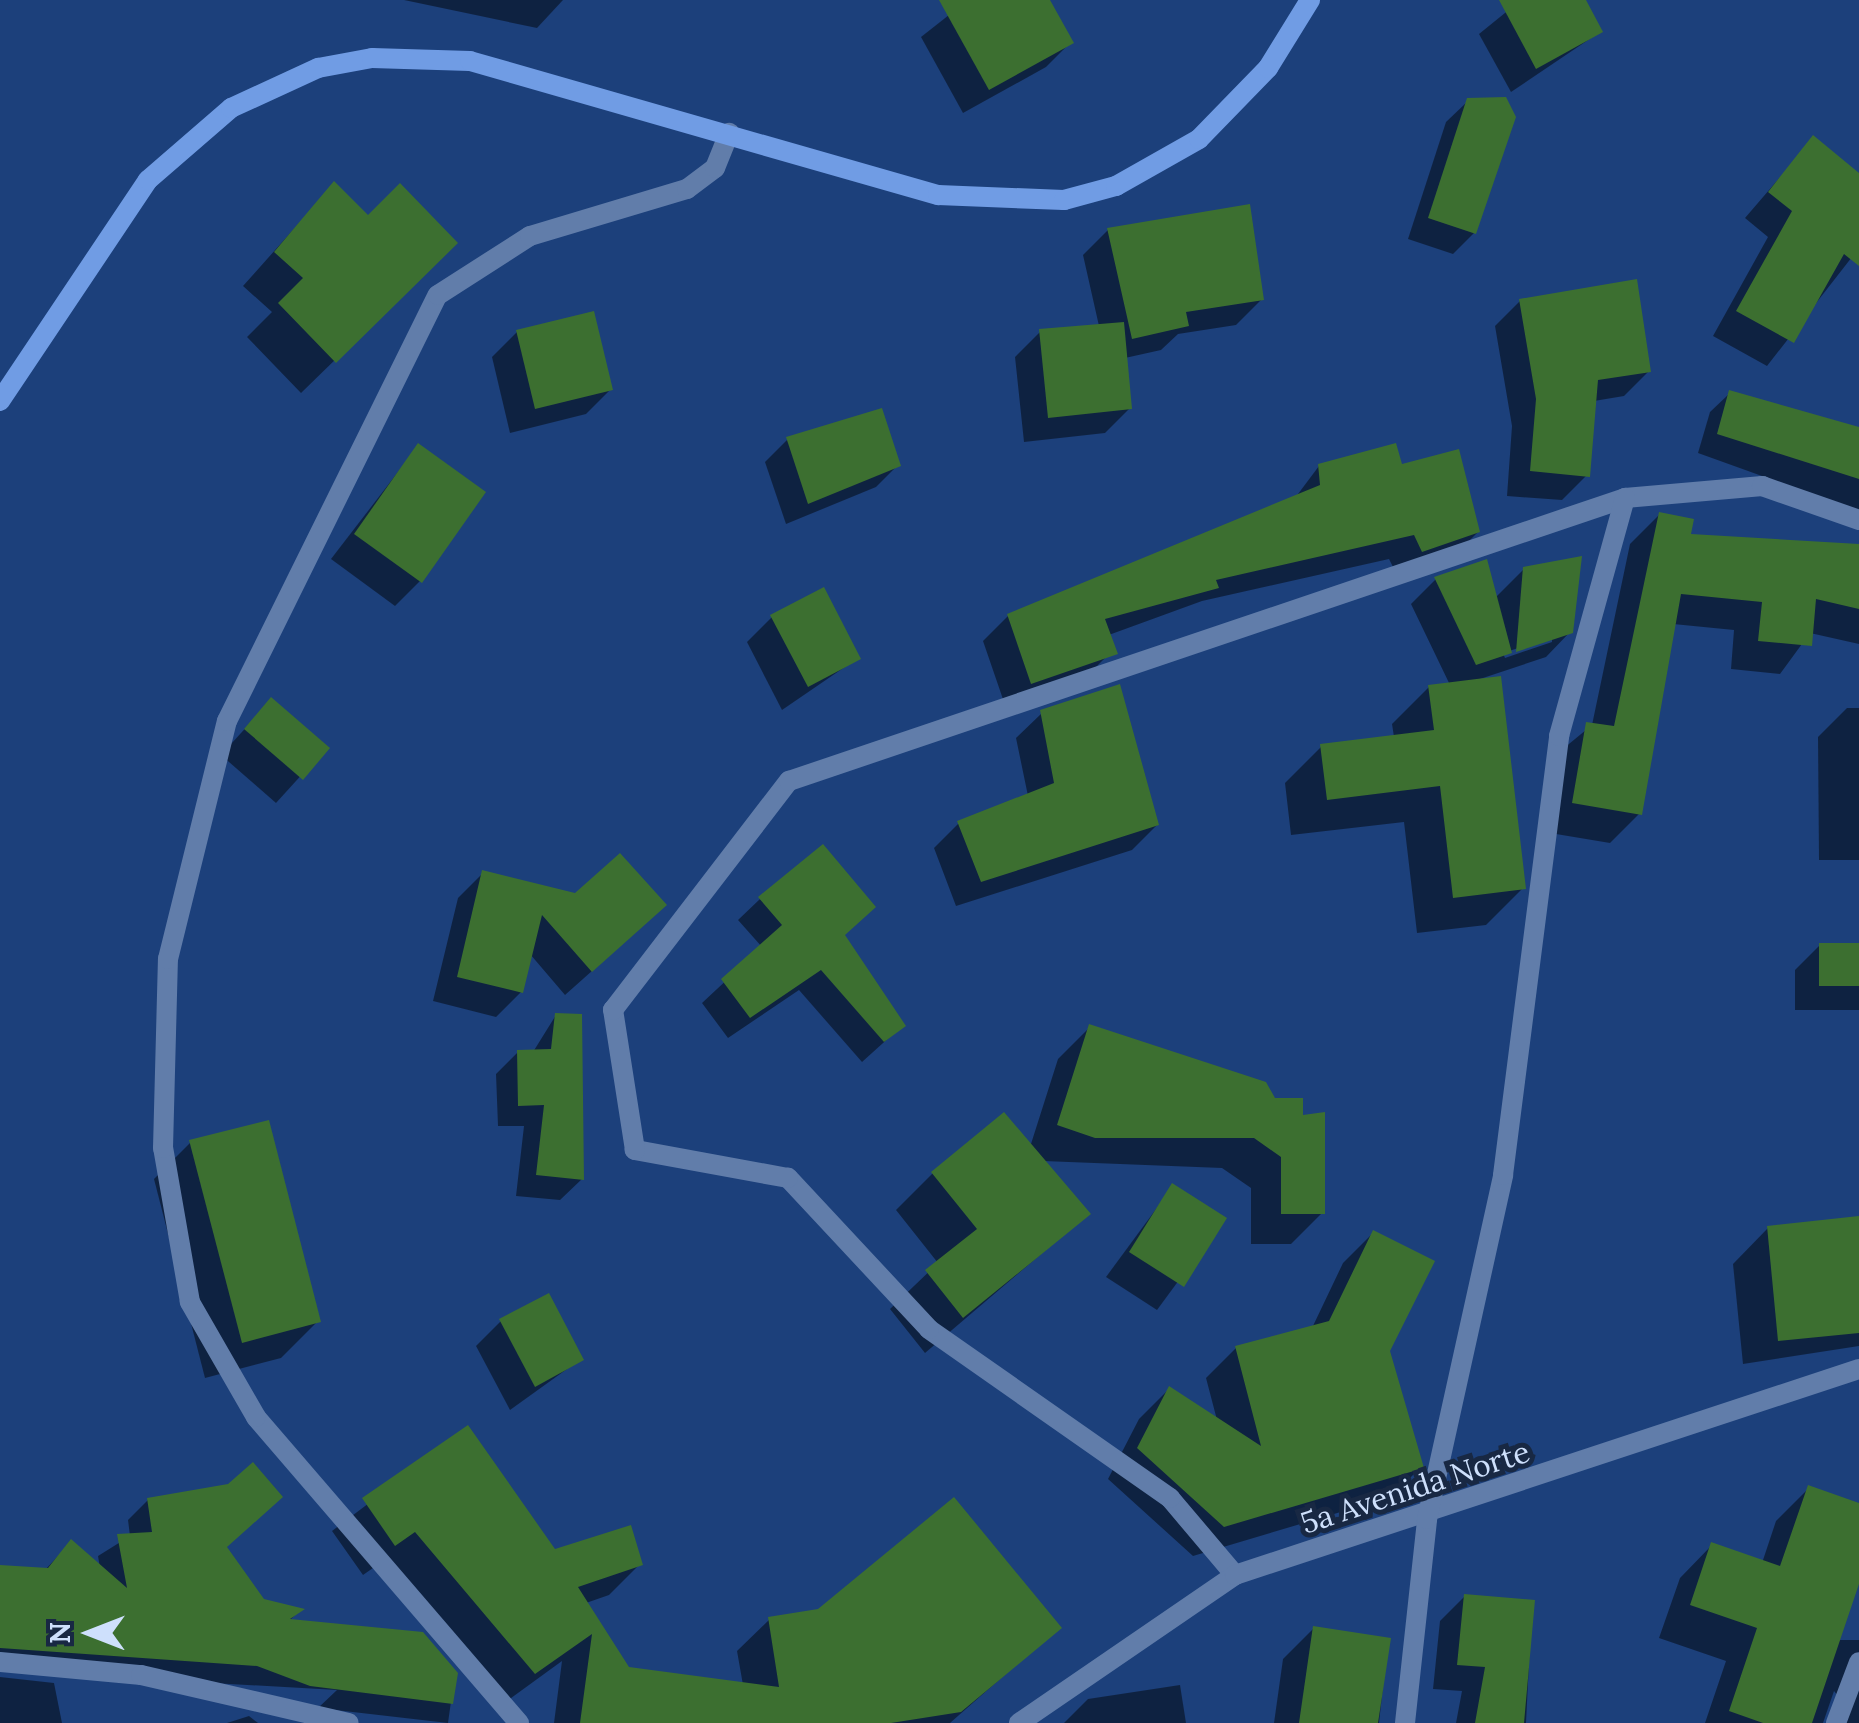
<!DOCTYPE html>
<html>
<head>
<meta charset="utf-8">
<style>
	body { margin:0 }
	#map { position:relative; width:1859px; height:1723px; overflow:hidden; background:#1c407b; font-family:Lora,serif }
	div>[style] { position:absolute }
	.shadow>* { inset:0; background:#0007 }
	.building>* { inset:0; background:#3c6f30 }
	.street>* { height:20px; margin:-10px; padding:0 10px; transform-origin:10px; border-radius:10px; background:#617daa }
	.secondary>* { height:20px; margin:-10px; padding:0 10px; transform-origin:10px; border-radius:10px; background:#709ce4 }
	span { translate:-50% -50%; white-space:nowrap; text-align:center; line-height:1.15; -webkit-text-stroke:10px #182843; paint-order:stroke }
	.street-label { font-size:30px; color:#cee0fc }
	.north { position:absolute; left:40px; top:1583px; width:100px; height:100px; -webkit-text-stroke:8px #182843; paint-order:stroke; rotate:270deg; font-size:28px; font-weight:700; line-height:40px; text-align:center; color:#cee0fc }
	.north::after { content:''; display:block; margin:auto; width:35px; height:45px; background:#cee0fc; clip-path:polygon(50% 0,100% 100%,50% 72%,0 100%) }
</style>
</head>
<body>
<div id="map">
	<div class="shadow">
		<i style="clip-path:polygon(404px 0,563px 0,537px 28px)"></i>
		<i style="clip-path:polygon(968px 0,1047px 0,1071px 42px,1046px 67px,963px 113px,921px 37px)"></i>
		<i style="clip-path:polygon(1521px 0,1583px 0,1600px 32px,1511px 92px,1479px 34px)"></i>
		<i style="clip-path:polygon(1468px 101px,1474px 233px,1453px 254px,1408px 239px,1446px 122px)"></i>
		<i style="clip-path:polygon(1813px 139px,1859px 176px,1859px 248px,1767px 366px,1713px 336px,1768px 237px,1745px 218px)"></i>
		<i style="clip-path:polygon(334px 184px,368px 218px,455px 243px,301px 393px,247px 337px,272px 312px,243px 286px)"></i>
		<i style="clip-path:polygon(1108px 230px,1261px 300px,1236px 325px,1178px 334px,1161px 350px,1125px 358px,1130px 408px,1105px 433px,1024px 442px,1015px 357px,1040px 332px,1099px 326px,1083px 255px)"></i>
		<i style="clip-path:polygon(1520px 301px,1649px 371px,1624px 396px,1594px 401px,1587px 475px,1562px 500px,1507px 496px,1512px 426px,1495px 326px)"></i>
		<i style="clip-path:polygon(517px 332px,611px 389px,586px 414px,510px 433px,492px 357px)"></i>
		<i style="clip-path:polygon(1730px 393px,1859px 430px,1859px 511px,1698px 453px,1710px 412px)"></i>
		<i style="clip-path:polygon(787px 440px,898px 465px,876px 487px,786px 524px,765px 462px)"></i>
		<i style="clip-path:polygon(418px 446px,420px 581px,395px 606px,331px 559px)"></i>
		<i style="clip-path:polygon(1319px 466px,1400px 467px,1478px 532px,1453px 557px,1397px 575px,1389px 559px,1202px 601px,1106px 636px,1109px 654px,1084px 679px,1006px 708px,983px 641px,1008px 616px,1295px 498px)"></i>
		<i style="clip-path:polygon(1659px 515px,1688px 536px,1859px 549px,1859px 644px,1810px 633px,1780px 674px,1731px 669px,1734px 630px,1673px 624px,1639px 814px,1610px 843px,1544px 832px,1558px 753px,1592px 725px,1630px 544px)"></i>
		<i style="clip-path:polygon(evenodd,1524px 569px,1571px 631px,1546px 657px,1480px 679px,1523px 888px,1486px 925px,1417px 933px,1404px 822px,1291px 835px,1285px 783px,1322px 746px,1394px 737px,1392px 724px,1429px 687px,1450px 685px,1411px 604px,1436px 579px,1495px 598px,1524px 569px,1552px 637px,1552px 642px,1505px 658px,1503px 653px,1552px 637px)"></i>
		<i style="clip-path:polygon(772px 617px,858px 658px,782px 710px,747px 642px)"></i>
		<i style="clip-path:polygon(271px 700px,326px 748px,276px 803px,221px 755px)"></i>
		<i style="clip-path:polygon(1847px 708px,1859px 708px,1859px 860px,1819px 860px,1818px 737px)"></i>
		<i style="clip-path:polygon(1042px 713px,1157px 825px,1132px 850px,956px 906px,934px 848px,959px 823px,1028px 796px,1016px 738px)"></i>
		<i style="clip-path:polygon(483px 873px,638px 930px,565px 995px,530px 954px,521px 992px,496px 1017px,433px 1001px,458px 898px)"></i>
		<i style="clip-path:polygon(760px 899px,903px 1025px,862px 1062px,799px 990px,728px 1038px,702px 1003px,762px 947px,738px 920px)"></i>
		<i style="clip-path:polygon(1820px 945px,1859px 945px,1859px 1010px,1795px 1010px,1795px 970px)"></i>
		<i style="clip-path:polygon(556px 1015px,582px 1179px,560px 1200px,516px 1196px,524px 1126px,498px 1126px,496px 1074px,518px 1052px,533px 1052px)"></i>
		<i style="clip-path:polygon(1090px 1027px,1301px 1118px,1322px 1213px,1291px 1244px,1251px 1244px,1251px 1188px,1222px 1168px,1043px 1161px,1088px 1214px,925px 1353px,890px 1309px,938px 1263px,896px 1210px,933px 1173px,1030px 1147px,1058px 1059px)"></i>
		<i style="clip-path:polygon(191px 1142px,318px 1321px,281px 1358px,205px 1378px,154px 1179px)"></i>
		<i style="clip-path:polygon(1173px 1186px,1224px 1219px,1157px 1310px,1106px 1277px)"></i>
		<i style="clip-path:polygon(1859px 1219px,1859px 1346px,1743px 1364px,1733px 1264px,1768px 1228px)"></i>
		<i style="clip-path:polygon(1373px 1233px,1387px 1351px,1421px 1467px,1391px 1497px,1193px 1556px,1108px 1479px,1139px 1419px,1169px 1389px,1217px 1420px,1206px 1378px,1236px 1348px,1312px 1328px,1343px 1263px)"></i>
		<i style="clip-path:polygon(501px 1321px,581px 1359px,510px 1410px,476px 1346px)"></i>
		<i style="clip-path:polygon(467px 1429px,554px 1552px,640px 1564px,609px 1595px,586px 1603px,627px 1669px,743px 1685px,737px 1651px,769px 1620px,1058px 1628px,950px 1723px,554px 1723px,562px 1661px,503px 1704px,383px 1561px,363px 1575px,332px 1531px)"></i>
		<i style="clip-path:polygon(1809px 1488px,1859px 1506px,1859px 1577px,1837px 1640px,1859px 1640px,1859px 1723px,1832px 1723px,1841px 1700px,1834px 1691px,1823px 1723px,1705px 1723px,1726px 1661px,1659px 1638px,1680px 1578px,1712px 1545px,1762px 1563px,1776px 1521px)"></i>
		<i style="clip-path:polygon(148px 1500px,224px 1548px,262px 1601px,300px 1610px,289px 1621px,455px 1673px,448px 1723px,318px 1708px,337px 1690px,0 1671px,0 1567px,45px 1570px,71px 1542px,100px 1568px,98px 1556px,130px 1536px,128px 1520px)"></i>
		<i style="clip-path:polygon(1465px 1596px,1532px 1603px,1526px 1723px,1456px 1723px,1462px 1691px,1433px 1689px,1440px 1621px)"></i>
		<i style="clip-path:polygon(1314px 1628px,1388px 1640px,1379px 1723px,1274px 1723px,1283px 1659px)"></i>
		<i style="clip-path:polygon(0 1677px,54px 1683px,62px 1723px,0 1723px)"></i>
		<i style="clip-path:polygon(1180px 1685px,1186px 1723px,1064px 1723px,1088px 1699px)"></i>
		<i style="clip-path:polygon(249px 1716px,258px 1723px,227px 1723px)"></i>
	</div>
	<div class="building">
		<i style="clip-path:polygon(939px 0,1050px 0,1074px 43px,989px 90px)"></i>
		<i style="clip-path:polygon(1499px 0,1586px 0,1603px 32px,1536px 69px)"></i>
		<i style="clip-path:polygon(1506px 97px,1516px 117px,1476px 234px,1428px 218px,1467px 98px)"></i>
		<i style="clip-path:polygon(1813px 135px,1859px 173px,1859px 266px,1844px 254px,1794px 343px,1736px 311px,1792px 211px,1768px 192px)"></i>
		<i style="clip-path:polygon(334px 181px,368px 215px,400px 183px,458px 243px,336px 363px,278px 303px,303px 278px,274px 252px)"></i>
		<i style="clip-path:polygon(1250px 204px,1264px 300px,1186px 312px,1189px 326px,1132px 339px,1107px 228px)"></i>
		<i style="clip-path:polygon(1637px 279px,1651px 372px,1598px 380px,1590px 477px,1530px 471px,1536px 399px,1519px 299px)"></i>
		<i style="clip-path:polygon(594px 311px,613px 390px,535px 409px,516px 330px)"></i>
		<i style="clip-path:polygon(1124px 322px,1132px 409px,1048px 418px,1039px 329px)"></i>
		<i style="clip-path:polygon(1729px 390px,1859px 427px,1859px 479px,1717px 434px)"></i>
		<i style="clip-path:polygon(882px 408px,901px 466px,808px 504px,786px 437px)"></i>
		<i style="clip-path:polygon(418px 443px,486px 492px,422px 583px,354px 534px)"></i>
		<i style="clip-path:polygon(1396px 443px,1402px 464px,1459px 449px,1480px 532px,1422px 552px,1414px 535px,1216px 580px,1219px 588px,1105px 619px,1118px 654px,1031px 684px,1007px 614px,1320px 485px,1318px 464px)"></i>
		<i style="clip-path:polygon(1659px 512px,1694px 519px,1691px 534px,1859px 544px,1859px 609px,1816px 599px,1812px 646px,1758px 641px,1762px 602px,1681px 594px,1642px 815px,1572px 803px,1586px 722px,1614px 726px)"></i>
		<i style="clip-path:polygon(1582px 556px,1573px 633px,1516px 652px,1523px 567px)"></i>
		<i style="clip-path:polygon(1487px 559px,1512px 653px,1476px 665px,1434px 577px)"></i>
		<i style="clip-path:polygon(824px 587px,861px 659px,808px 687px,770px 615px)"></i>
		<i style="clip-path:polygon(1501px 676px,1526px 889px,1453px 898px,1440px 786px,1327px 800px,1320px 744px,1434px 730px,1428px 685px)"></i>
		<i style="clip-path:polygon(1120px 684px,1159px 825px,981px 882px,957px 821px,1054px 783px,1040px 710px)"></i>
		<i style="clip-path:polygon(271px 697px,330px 748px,303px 780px,244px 729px)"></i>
		<i style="clip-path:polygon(823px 844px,876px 907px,845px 935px,906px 1026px,884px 1042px,821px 970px,750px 1018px,721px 979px,782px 925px,758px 897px)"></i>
		<i style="clip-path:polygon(620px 853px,667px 905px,592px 972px,542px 915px,523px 993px,457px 977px,482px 870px,575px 893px)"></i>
		<i style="clip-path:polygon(1819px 943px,1859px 943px,1859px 986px,1819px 986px)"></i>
		<i style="clip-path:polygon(555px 1013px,582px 1014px,584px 1180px,536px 1175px,544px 1105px,518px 1106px,517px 1050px,551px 1049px)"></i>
		<i style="clip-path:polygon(1089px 1024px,1266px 1082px,1275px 1098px,1303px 1098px,1303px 1115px,1325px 1112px,1325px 1214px,1281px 1214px,1281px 1157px,1254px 1138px,1095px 1138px,1057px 1125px)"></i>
		<i style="clip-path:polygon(1004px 1112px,1091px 1214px,963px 1318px,925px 1270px,977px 1229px,931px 1172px)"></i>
		<i style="clip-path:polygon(269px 1120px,321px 1322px,242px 1343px,189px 1140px)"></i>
		<i style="clip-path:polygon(1172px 1183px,1227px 1218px,1184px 1287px,1129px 1252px)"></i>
		<i style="clip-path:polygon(1859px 1216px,1859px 1333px,1778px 1341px,1767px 1226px)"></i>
		<i style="clip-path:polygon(1373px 1230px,1435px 1261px,1390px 1351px,1424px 1468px,1224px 1527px,1137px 1448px,1169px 1386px,1261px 1446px,1235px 1346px,1329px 1321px)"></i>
		<i style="clip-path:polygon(549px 1293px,584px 1360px,535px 1387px,499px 1319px)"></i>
		<i style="clip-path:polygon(468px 1425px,555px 1549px,631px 1525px,643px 1565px,578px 1587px,629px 1667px,779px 1687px,768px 1617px,818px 1609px,954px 1497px,1062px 1628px,961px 1712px,891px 1723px,580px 1723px,592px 1634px,535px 1674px,415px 1532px,395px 1546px,362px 1498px)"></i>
		<i style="clip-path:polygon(253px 1462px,283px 1497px,227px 1547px,264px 1599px,305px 1609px,290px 1619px,423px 1632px,458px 1673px,453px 1704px,310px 1686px,257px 1666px,0 1648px,0 1565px,48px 1568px,71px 1539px,127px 1588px,117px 1534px,152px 1532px,147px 1498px,228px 1484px)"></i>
		<i style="clip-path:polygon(1808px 1485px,1859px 1503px,1859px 1584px,1812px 1723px,1763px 1723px,1729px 1711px,1757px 1628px,1690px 1605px,1711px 1542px,1780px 1566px)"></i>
		<i style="clip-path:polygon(1464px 1594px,1535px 1600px,1524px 1723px,1475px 1723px,1485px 1667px,1457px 1665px)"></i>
		<i style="clip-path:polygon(1313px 1626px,1391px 1638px,1378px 1723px,1299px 1723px)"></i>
	</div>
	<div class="street">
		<i style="left:1235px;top:1575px;width:101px;rotate:-130.2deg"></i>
		<i style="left:1170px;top:1498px;width:294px;rotate:-145deg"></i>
		<i style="left:929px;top:1329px;width:207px;rotate:-133deg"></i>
		<i style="left:788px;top:1178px;width:156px;rotate:-169.6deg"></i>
		<i style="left:635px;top:1150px;width:142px;rotate:-98.9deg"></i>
		<i style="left:613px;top:1010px;width:289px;rotate:-52.5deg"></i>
		<i style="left:789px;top:781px;width:883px;rotate:-18.7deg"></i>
		<i style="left:1625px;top:498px;width:138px;rotate:-5deg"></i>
		<i style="left:1762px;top:486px;width:103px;rotate:19.3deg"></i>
		<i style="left:0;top:1662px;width:142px;rotate:5.3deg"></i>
		<i style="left:141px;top:1675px;width:213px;rotate:13deg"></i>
		<i style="left:519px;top:1723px;width:403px;rotate:-130.7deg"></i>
		<i style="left:256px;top:1417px;width:133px;rotate:-119.9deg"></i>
		<i style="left:190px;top:1302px;width:156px;rotate:-99.9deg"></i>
		<i style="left:163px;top:1148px;width:189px;rotate:-88.5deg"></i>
		<i style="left:168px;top:959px;width:245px;rotate:-76.1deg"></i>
		<i style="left:227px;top:721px;width:475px;rotate:-63.7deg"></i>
		<i style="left:438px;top:295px;width:109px;rotate:-32.7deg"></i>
		<i style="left:530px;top:236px;width:164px;rotate:-16.7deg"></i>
		<i style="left:687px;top:189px;width:35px;rotate:-37deg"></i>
		<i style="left:715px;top:168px;width:38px;rotate:-68deg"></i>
		<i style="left:1019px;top:1723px;width:262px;rotate:-34.4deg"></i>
		<i style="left:1235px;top:1575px;width:657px;rotate:-18.27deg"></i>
		<i style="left:1405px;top:1723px;width:205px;rotate:-83.8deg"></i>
		<i style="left:1427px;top:1519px;width:352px;rotate:-77.5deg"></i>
		<i style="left:1503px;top:1175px;width:443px;rotate:-82.7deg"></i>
		<i style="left:1559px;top:736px;width:247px;rotate:-74.5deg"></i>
		<i style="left:1836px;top:1723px;width:65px;rotate:-69.3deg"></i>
	</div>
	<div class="secondary">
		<i style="left:0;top:401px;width:266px;rotate:-56.2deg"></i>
		<i style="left:148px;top:180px;width:110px;rotate:-40.9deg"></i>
		<i style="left:231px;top:108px;width:96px;rotate:-24.7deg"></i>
		<i style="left:318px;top:68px;width:55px;rotate:-10.5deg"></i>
		<i style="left:372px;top:58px;width:98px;rotate:1.8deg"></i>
		<i style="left:470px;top:61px;width:487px;rotate:16deg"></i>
		<i style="left:938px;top:195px;width:126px;rotate:2.3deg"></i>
		<i style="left:1064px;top:200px;width:54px;rotate:-15.1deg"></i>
		<i style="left:1116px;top:186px;width:95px;rotate:-29.5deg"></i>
		<i style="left:1199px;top:139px;width:99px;rotate:-45.8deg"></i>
		<i style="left:1268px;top:68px;width:80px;rotate:-58.3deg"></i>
	</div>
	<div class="street-label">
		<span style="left:1415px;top:1487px;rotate:-18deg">5a Avenida Norte</span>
	</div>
	<div class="north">N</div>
</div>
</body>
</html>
